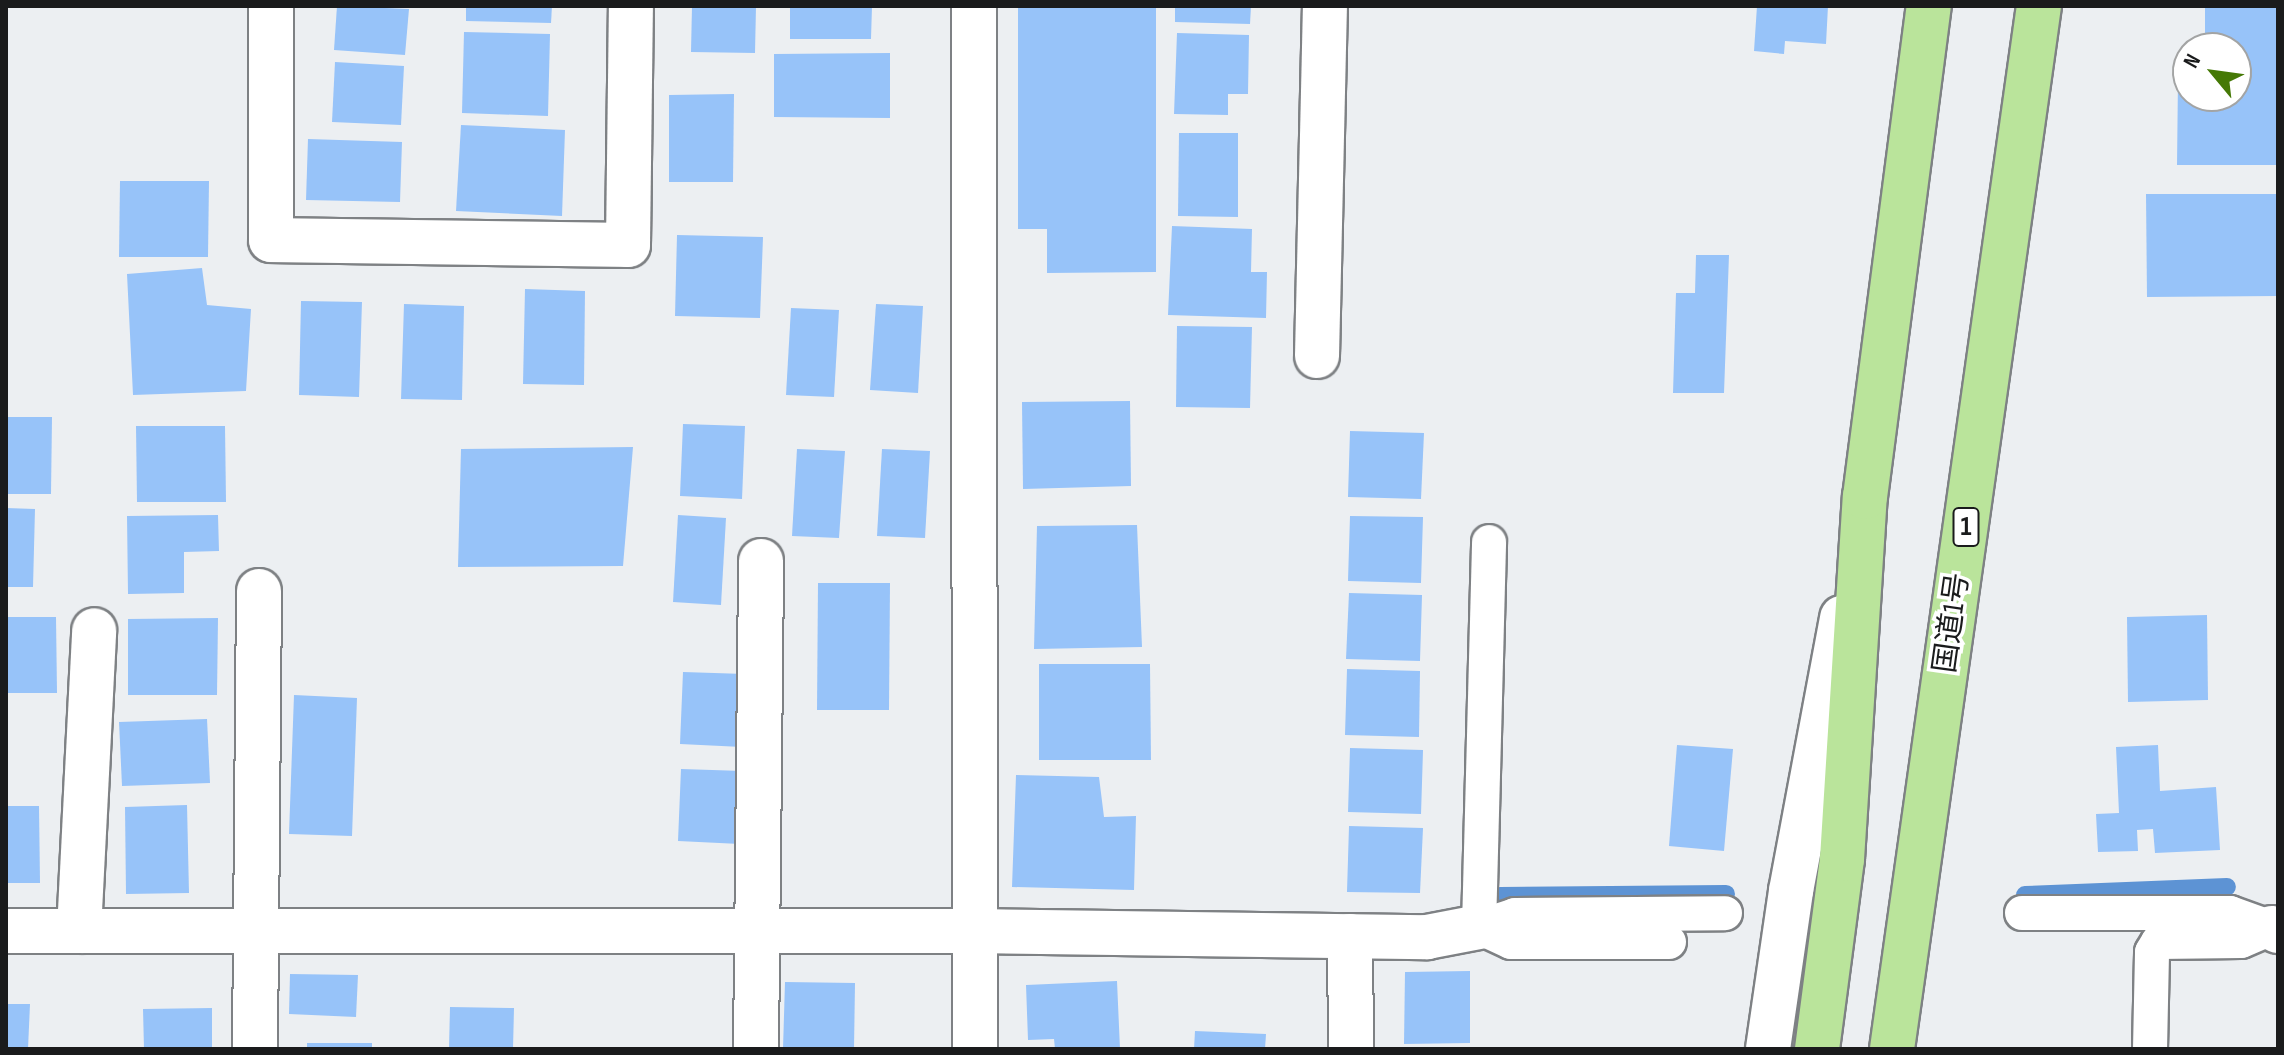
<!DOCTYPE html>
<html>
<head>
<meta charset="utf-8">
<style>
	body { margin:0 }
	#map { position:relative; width:2284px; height:1055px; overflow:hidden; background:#eceff2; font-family:"Sofia Sans Condensed","Noto Sans JP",sans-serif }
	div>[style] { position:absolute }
	.stream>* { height:18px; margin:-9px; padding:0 9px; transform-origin:9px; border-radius:9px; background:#5d93d4 }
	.building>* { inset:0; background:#97c3f9 }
	.roads { filter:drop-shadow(2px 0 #7e8184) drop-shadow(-2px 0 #7e8184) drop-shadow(0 2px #7e8184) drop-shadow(0 -2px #7e8184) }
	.service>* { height:34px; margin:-17px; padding:0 17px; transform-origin:17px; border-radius:17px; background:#fff }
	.minor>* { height:44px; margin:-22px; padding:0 22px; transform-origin:22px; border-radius:22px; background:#fff }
	.tertiary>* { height:44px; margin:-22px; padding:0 22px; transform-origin:22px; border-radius:22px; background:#fff }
	.trunk>* { height:44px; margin:-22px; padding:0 22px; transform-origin:22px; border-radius:22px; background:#bae49b }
	span { translate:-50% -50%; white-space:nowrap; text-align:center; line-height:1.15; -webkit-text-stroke:7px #fff; paint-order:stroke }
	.shield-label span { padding:2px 6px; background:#fff; border:2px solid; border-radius:6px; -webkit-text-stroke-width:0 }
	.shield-label { font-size:28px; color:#1a1b1c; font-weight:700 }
	.street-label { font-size:30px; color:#1a1b1c }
	.frame { position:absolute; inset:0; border:8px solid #1a1b1c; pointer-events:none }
	.north { position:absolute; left:2172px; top:32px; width:80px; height:80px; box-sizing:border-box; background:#fff; border:2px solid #a3a4a4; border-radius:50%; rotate:299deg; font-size:22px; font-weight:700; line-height:32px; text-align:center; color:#1a1b1c }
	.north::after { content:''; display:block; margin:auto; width:28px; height:36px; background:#457906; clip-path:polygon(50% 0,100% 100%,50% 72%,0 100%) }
</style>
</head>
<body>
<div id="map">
	<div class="stream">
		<i style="left:2025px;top:895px;width:202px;rotate:-2.3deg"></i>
		<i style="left:1500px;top:896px;width:226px;rotate:-0.5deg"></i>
	</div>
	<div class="building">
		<i style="clip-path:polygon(337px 6px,409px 9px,405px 55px,334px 50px)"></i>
		<i style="clip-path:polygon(466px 6px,552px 6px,551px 23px,466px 21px)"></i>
		<i style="clip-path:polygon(692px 6px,756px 6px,755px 53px,691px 52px)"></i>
		<i style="clip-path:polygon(790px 6px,872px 6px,871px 39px,790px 39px)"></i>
		<i style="clip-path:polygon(1018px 6px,1156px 6px,1156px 272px,1047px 273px,1047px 229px,1018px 229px)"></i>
		<i style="clip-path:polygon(1175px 6px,1251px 6px,1250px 24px,1175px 22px)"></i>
		<i style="clip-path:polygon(1757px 6px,1828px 6px,1826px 44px,1785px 41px,1784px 54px,1754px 51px)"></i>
		<i style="clip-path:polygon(2205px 6px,2278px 6px,2278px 165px,2177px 165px,2178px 78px,2188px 78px,2188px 96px,2236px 96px,2236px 48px,2205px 48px)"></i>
		<i style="clip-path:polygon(464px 32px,550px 34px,548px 116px,462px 113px)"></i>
		<i style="clip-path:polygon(1177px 33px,1249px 35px,1248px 94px,1228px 94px,1228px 115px,1174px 114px)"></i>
		<i style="clip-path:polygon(890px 53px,890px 118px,774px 117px,774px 54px)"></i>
		<i style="clip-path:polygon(335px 62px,404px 66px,401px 125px,332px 122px)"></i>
		<i style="clip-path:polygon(734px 94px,733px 182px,669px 182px,669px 95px)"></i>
		<i style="clip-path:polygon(461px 125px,565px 130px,562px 216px,456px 211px)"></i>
		<i style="clip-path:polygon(1179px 133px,1238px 133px,1238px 217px,1178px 216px)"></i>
		<i style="clip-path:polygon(308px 139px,402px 142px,400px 202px,306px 200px)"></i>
		<i style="clip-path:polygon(120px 181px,209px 181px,208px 257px,119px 257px)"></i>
		<i style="clip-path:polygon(2146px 194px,2278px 194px,2278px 296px,2147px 297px)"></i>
		<i style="clip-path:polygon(1172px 226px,1252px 229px,1251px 272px,1267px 272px,1266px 318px,1168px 315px)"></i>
		<i style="clip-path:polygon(677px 235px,763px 237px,760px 318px,675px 316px)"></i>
		<i style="clip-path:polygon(1696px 255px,1729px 255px,1724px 393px,1673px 393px,1676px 293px,1695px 293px)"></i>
		<i style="clip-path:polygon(202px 268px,207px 305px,251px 309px,246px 391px,133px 395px,127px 274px)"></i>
		<i style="clip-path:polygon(525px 289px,585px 291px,584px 385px,523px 384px)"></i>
		<i style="clip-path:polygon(301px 301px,362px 302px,359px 397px,299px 395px)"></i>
		<i style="clip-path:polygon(404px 304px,464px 306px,462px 400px,401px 399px)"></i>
		<i style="clip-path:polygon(876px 304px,923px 306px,918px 393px,870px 390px)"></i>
		<i style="clip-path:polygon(791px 308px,839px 310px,834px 397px,786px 395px)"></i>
		<i style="clip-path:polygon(1177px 326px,1252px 327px,1250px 408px,1176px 407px)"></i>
		<i style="clip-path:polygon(1130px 401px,1131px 486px,1023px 489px,1022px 402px)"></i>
		<i style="clip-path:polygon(6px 417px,52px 417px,51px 494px,6px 494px)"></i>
		<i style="clip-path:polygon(683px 424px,745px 426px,742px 499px,680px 496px)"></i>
		<i style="clip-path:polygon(136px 426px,225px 426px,226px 502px,137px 502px)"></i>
		<i style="clip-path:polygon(1350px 431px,1424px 433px,1421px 499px,1348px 497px)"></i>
		<i style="clip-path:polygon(633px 447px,623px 566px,458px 567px,461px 449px)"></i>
		<i style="clip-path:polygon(797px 449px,845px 451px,839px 538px,792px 536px)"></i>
		<i style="clip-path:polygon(882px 449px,930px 451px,925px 538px,877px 536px)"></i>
		<i style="clip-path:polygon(6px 508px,35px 509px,33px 587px,6px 587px)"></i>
		<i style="clip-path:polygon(218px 515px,219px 551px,184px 552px,184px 593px,128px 594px,127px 516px)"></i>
		<i style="clip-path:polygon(678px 515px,726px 518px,721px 605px,673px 602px)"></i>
		<i style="clip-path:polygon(1350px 516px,1423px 517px,1421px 583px,1348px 581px)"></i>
		<i style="clip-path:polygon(1137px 525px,1142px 647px,1034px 649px,1037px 526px)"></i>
		<i style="clip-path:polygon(818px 583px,890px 583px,889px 710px,817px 710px)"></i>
		<i style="clip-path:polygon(1349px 593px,1422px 595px,1420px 661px,1346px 659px)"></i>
		<i style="clip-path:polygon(2207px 615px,2208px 700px,2128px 702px,2127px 617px)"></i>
		<i style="clip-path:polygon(6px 617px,56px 617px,57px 693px,6px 693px)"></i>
		<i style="clip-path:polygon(218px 618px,217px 695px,128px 695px,128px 619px)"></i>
		<i style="clip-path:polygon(1039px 664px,1150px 664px,1151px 760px,1039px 760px)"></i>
		<i style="clip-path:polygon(1347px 669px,1420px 671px,1419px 737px,1345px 735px)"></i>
		<i style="clip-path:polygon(683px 672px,745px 674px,742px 747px,680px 744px)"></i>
		<i style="clip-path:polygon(294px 695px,357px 698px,352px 836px,289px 834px)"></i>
		<i style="clip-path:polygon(207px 719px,210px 783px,122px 786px,119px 722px)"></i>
		<i style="clip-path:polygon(1677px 745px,1733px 749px,1724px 851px,1669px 846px)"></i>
		<i style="clip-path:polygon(2158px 745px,2160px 791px,2216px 787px,2220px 850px,2155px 853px,2153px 829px,2137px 830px,2138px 851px,2098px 852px,2096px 814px,2119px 813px,2116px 747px)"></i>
		<i style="clip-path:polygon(1350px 748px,1423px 750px,1421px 814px,1348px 812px)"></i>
		<i style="clip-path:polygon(681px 769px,743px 771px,740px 844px,678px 841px)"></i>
		<i style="clip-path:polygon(1016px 775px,1099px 777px,1104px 817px,1136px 816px,1134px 890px,1012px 887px)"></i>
		<i style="clip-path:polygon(187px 805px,189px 893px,126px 894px,125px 807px)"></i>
		<i style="clip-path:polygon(6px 806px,39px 806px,40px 883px,6px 883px)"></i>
		<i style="clip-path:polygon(1349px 826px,1423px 828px,1420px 893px,1347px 892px)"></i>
		<i style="clip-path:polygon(1470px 971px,1470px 1043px,1404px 1044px,1405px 972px)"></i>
		<i style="clip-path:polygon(290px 974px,358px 975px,356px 1017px,289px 1014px)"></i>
		<i style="clip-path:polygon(1117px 981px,1120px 1049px,1055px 1049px,1054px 1039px,1028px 1040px,1026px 985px)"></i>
		<i style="clip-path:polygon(785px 982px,855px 983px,854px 1049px,783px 1049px)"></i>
		<i style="clip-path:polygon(6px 1004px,30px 1004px,28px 1049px,6px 1049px)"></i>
		<i style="clip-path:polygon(450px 1007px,514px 1008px,513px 1049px,449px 1049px)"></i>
		<i style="clip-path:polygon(212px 1008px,212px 1049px,144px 1049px,143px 1009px)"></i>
		<i style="clip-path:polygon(1195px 1031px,1266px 1034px,1265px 1049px,1194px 1049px)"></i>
		<i style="clip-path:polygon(307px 1043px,372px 1043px,372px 1049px,307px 1049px)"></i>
	</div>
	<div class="roads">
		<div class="service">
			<i style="left:2022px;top:913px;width:208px"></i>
			<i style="left:2230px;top:913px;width:45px;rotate:19.7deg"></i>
			<i style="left:1479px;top:927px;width:385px;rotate:-88.5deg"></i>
			<i style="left:1479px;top:927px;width:38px;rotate:-18deg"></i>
			<i style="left:1515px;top:915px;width:210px;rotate:-0.5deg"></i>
			<i style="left:1479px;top:927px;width:35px;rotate:25deg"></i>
			<i style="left:1511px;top:942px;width:158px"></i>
			<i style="left:2150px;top:1049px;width:97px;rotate:-88.8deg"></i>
			<i style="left:2152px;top:952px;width:12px;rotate:-59deg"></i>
			<i style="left:2158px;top:942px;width:83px;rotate:-0.7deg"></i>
			<i style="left:2241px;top:941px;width:34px;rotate:-23deg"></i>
		</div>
		<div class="minor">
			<i style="left:271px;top:6px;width:234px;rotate:90deg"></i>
			<i style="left:271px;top:240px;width:357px;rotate:0.8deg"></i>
			<i style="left:628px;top:245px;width:239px;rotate:-89.3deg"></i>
			<i style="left:974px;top:6px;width:1043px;rotate:89.95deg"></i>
			<i style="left:1317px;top:356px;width:350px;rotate:-88.7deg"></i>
			<i style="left:2272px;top:928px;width:7px;rotate:27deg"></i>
			<i style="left:6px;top:931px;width:969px"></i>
			<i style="left:975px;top:931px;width:452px;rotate:0.8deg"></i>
			<i style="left:1427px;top:937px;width:53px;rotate:-10.9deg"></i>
			<i style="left:79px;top:931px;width:301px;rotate:-87.1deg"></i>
			<i style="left:1350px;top:936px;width:113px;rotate:89.5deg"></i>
			<i style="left:255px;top:1049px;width:458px;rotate:-89.5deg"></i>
			<i style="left:756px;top:1049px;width:488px;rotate:-89.4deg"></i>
		</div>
		<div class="tertiary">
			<i style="left:1768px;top:1049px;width:160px;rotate:-81.7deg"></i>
			<i style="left:1791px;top:891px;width:278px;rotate:-79.4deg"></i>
		</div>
		<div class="trunk">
			<i style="left:1817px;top:1049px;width:192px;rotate:-82.5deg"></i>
			<i style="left:1842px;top:859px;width:363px;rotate:-86.4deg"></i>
			<i style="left:1865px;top:497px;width:495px;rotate:-82.6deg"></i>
			<i style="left:1892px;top:1049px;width:1053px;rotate:-81.98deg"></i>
		</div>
	</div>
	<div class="shield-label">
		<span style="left:1966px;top:527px">1</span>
	</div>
	<div class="street-label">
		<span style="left:1952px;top:623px;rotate:-82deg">国道1号</span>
	</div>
	<div class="frame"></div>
	<div class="north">N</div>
</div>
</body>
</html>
